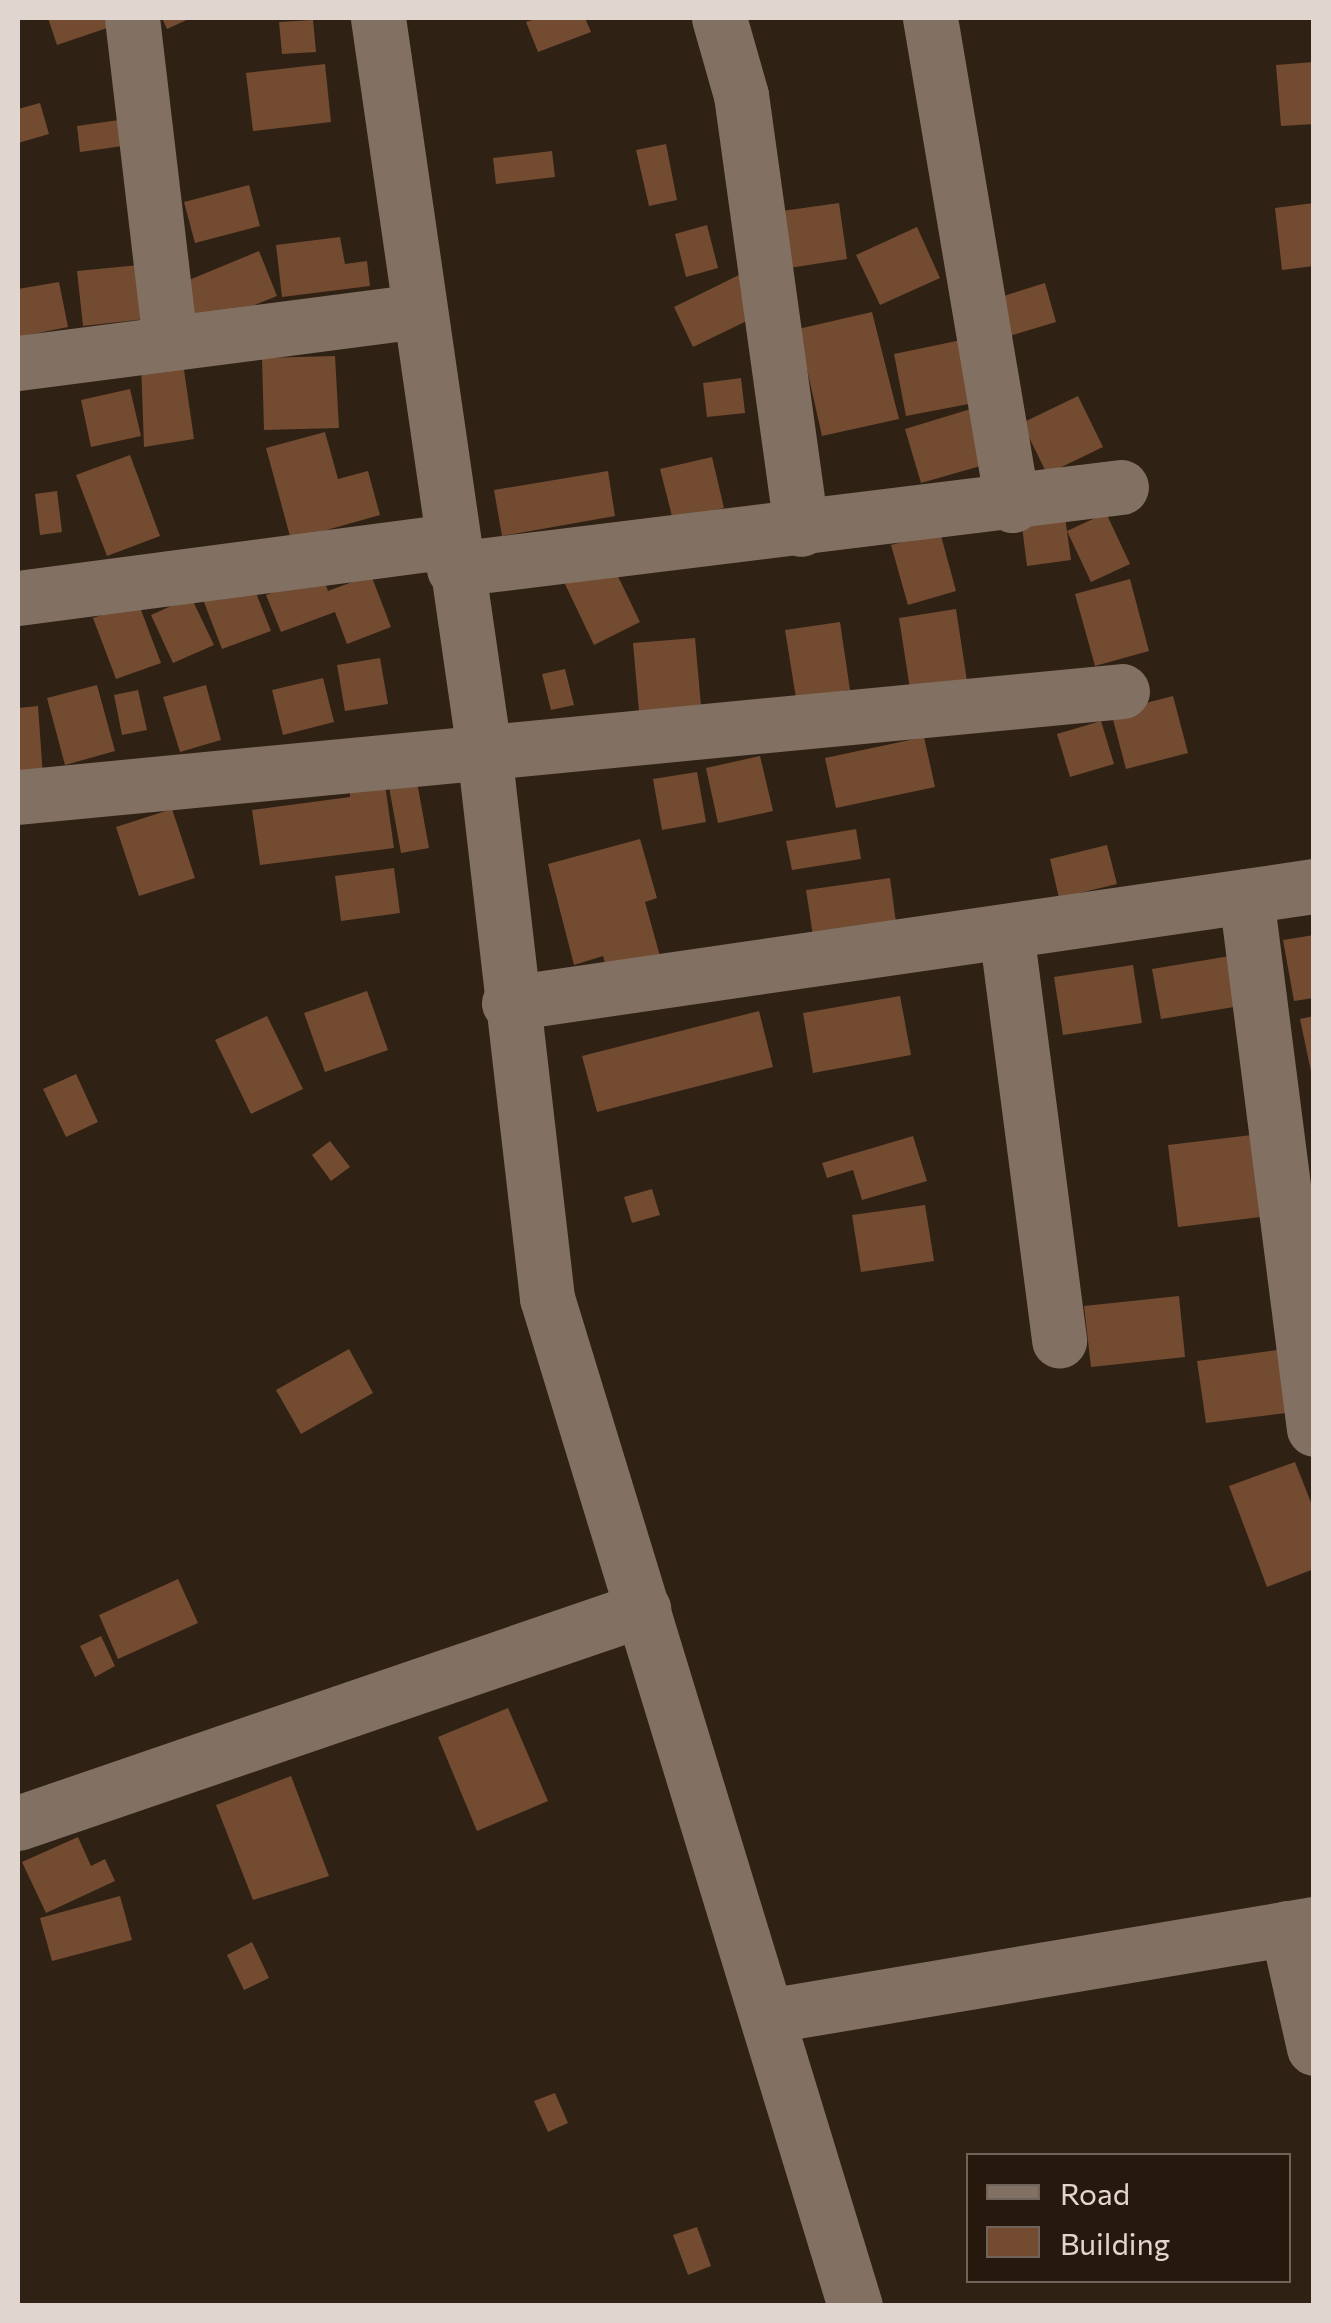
<!DOCTYPE html>
<html>
<head>
<meta charset="utf-8">
<style>
	body { margin:0 }
	#map { position:relative; width:1331px; height:2323px; overflow:hidden; background:#302115; font-family:Commissioner,sans-serif }
	div>[style] { position:absolute }
	.building>* { inset:0; background:#724b31 }
	.minor>* { height:55px; margin:-27.5px; padding:0 27.5px; transform-origin:27.5px; border-radius:27.5px; background:#827062 }
	span { translate:-50% -50%; white-space:nowrap; text-align:center; line-height:1.15; -webkit-text-stroke:8px #26180c; paint-order:stroke }
	.frame { position:absolute; inset:0; border:20px solid #e0d6cf; pointer-events:none }
	.legend { position:absolute; left:966px; top:2153px; width:325px; height:130px; box-sizing:border-box; background:#26180c; border:2px solid #70645a; margin:0; padding:12px 18px; list-style:none; font-size:30px; color:#e0d6cf }
	.legend li { display:flex; align-items:center; gap:20px; height:50px }
	.legend b { width:50px; border:2px solid #70645a }
</style>
</head>
<body>
<div id="map">
	<div class="building">
		<i style="clip-path:polygon(48px 18px,117px 18px,119px 24px,57px 45px)"></i>
		<i style="clip-path:polygon(162px 18px,191px 18px,167px 29px)"></i>
		<i style="clip-path:polygon(538px 18px,585px 18px,591px 32px,538px 52px,526px 22px)"></i>
		<i style="clip-path:polygon(313px 20px,316px 52px,282px 54px,279px 22px)"></i>
		<i style="clip-path:polygon(1314px 62px,1314px 124px,1281px 126px,1276px 65px)"></i>
		<i style="clip-path:polygon(325px 64px,331px 122px,253px 131px,246px 73px)"></i>
		<i style="clip-path:polygon(40px 103px,49px 134px,18px 143px,18px 109px)"></i>
		<i style="clip-path:polygon(119px 120px,123px 146px,80px 152px,77px 126px)"></i>
		<i style="clip-path:polygon(666px 144px,677px 200px,649px 206px,636px 150px)"></i>
		<i style="clip-path:polygon(552px 151px,555px 177px,496px 184px,493px 158px)"></i>
		<i style="clip-path:polygon(249px 185px,260px 226px,195px 243px,184px 202px)"></i>
		<i style="clip-path:polygon(839px 203px,847px 259px,783px 269px,775px 212px)"></i>
		<i style="clip-path:polygon(1314px 203px,1314px 266px,1282px 270px,1275px 208px)"></i>
		<i style="clip-path:polygon(707px 225px,718px 268px,686px 277px,675px 234px)"></i>
		<i style="clip-path:polygon(917px 227px,940px 278px,880px 305px,856px 255px)"></i>
		<i style="clip-path:polygon(340px 237px,345px 264px,367px 261px,370px 286px,282px 297px,276px 245px)"></i>
		<i style="clip-path:polygon(259px 251px,277px 296px,196px 329px,177px 285px)"></i>
		<i style="clip-path:polygon(150px 264px,155px 318px,83px 326px,77px 271px)"></i>
		<i style="clip-path:polygon(739px 275px,759px 315px,693px 347px,674px 307px)"></i>
		<i style="clip-path:polygon(59px 282px,68px 327px,18px 337px,18px 289px)"></i>
		<i style="clip-path:polygon(1045px 283px,1056px 322px,1006px 337px,994px 299px)"></i>
		<i style="clip-path:polygon(872px 312px,899px 419px,822px 436px,798px 329px)"></i>
		<i style="clip-path:polygon(966px 339px,979px 402px,906px 416px,894px 354px)"></i>
		<i style="clip-path:polygon(182px 356px,194px 439px,144px 447px,141px 362px)"></i>
		<i style="clip-path:polygon(335px 356px,339px 428px,264px 430px,262px 358px)"></i>
		<i style="clip-path:polygon(741px 378px,745px 413px,707px 417px,703px 383px)"></i>
		<i style="clip-path:polygon(130px 389px,141px 436px,91px 447px,81px 400px)"></i>
		<i style="clip-path:polygon(1078px 396px,1103px 447px,1047px 474px,1022px 423px)"></i>
		<i style="clip-path:polygon(974px 408px,991px 463px,921px 483px,905px 429px)"></i>
		<i style="clip-path:polygon(325px 432px,338px 479px,368px 471px,380px 515px,291px 540px,266px 448px)"></i>
		<i style="clip-path:polygon(130px 455px,160px 536px,107px 556px,76px 475px)"></i>
		<i style="clip-path:polygon(712px 457px,724px 508px,673px 520px,660px 469px)"></i>
		<i style="clip-path:polygon(608px 471px,615px 516px,502px 536px,494px 490px)"></i>
		<i style="clip-path:polygon(57px 491px,62px 532px,40px 535px,35px 494px)"></i>
		<i style="clip-path:polygon(1063px 505px,1067px 531px,1106px 513px,1130px 564px,1091px 582px,1067px 531px,1071px 560px,1027px 566px,1020px 511px)"></i>
		<i style="clip-path:polygon(940px 532px,956px 591px,908px 605px,891px 545px)"></i>
		<i style="clip-path:polygon(611px 562px,640px 622px,594px 645px,565px 584px)"></i>
		<i style="clip-path:polygon(322px 574px,328px 591px,371px 575px,391px 627px,347px 644px,335px 612px,281px 632px,266px 595px)"></i>
		<i style="clip-path:polygon(250px 578px,271px 631px,222px 649px,202px 597px)"></i>
		<i style="clip-path:polygon(1130px 579px,1149px 651px,1095px 666px,1075px 594px)"></i>
		<i style="clip-path:polygon(191px 597px,214px 645px,173px 663px,151px 615px)"></i>
		<i style="clip-path:polygon(138px 602px,161px 663px,116px 679px,93px 618px)"></i>
		<i style="clip-path:polygon(956px 609px,967px 681px,910px 689px,899px 618px)"></i>
		<i style="clip-path:polygon(840px 622px,850px 690px,796px 698px,785px 630px)"></i>
		<i style="clip-path:polygon(695px 638px,701px 706px,639px 711px,633px 643px)"></i>
		<i style="clip-path:polygon(380px 658px,388px 704px,345px 711px,337px 665px)"></i>
		<i style="clip-path:polygon(565px 669px,574px 705px,551px 710px,542px 674px)"></i>
		<i style="clip-path:polygon(323px 678px,334px 722px,283px 735px,272px 690px)"></i>
		<i style="clip-path:polygon(97px 685px,115px 751px,65px 765px,47px 698px)"></i>
		<i style="clip-path:polygon(206px 685px,221px 740px,180px 752px,163px 697px)"></i>
		<i style="clip-path:polygon(138px 690px,147px 730px,122px 735px,114px 695px)"></i>
		<i style="clip-path:polygon(1173px 696px,1188px 753px,1126px 769px,1111px 712px)"></i>
		<i style="clip-path:polygon(38px 706px,43px 776px,18px 778px,18px 708px)"></i>
		<i style="clip-path:polygon(1101px 721px,1114px 764px,1070px 777px,1057px 734px)"></i>
		<i style="clip-path:polygon(924px 737px,935px 787px,836px 808px,825px 758px)"></i>
		<i style="clip-path:polygon(760px 756px,773px 811px,718px 823px,706px 768px)"></i>
		<i style="clip-path:polygon(415px 771px,429px 848px,401px 853px,387px 776px)"></i>
		<i style="clip-path:polygon(697px 772px,706px 822px,662px 830px,653px 779px)"></i>
		<i style="clip-path:polygon(385px 784px,394px 848px,260px 865px,252px 810px,350px 797px,350px 789px)"></i>
		<i style="clip-path:polygon(172px 809px,195px 878px,139px 896px,116px 827px)"></i>
		<i style="clip-path:polygon(856px 829px,861px 859px,792px 870px,786px 841px)"></i>
		<i style="clip-path:polygon(640px 839px,657px 898px,645px 902px,663px 967px,610px 982px,603px 956px,574px 965px,548px 864px)"></i>
		<i style="clip-path:polygon(1107px 845px,1117px 884px,1059px 898px,1050px 859px)"></i>
		<i style="clip-path:polygon(394px 868px,400px 913px,341px 921px,335px 876px)"></i>
		<i style="clip-path:polygon(890px 878px,897px 930px,814px 942px,806px 890px)"></i>
		<i style="clip-path:polygon(1314px 935px,1314px 998px,1294px 1001px,1283px 940px)"></i>
		<i style="clip-path:polygon(1230px 956px,1240px 1006px,1161px 1019px,1152px 969px)"></i>
		<i style="clip-path:polygon(1133px 965px,1142px 1023px,1063px 1035px,1054px 977px)"></i>
		<i style="clip-path:polygon(367px 991px,388px 1050px,325px 1072px,304px 1013px)"></i>
		<i style="clip-path:polygon(900px 996px,911px 1055px,813px 1073px,803px 1013px)"></i>
		<i style="clip-path:polygon(759px 1011px,773px 1067px,597px 1112px,582px 1056px)"></i>
		<i style="clip-path:polygon(267px 1016px,303px 1089px,251px 1114px,215px 1040px)"></i>
		<i style="clip-path:polygon(1314px 1016px,1314px 1076px,1312px 1076px,1300px 1019px)"></i>
		<i style="clip-path:polygon(76px 1074px,98px 1122px,66px 1137px,43px 1089px)"></i>
		<i style="clip-path:polygon(1260px 1134px,1269px 1216px,1178px 1227px,1168px 1145px)"></i>
		<i style="clip-path:polygon(913px 1136px,927px 1181px,862px 1200px,853px 1170px,827px 1178px,822px 1163px)"></i>
		<i style="clip-path:polygon(330px 1141px,350px 1167px,331px 1181px,312px 1155px)"></i>
		<i style="clip-path:polygon(652px 1189px,660px 1215px,632px 1223px,624px 1197px)"></i>
		<i style="clip-path:polygon(925px 1205px,934px 1261px,861px 1272px,852px 1215px)"></i>
		<i style="clip-path:polygon(1179px 1296px,1185px 1357px,1091px 1367px,1084px 1306px)"></i>
		<i style="clip-path:polygon(349px 1349px,373px 1393px,301px 1434px,276px 1390px)"></i>
		<i style="clip-path:polygon(1277px 1350px,1286px 1413px,1206px 1423px,1197px 1361px)"></i>
		<i style="clip-path:polygon(1295px 1462px,1314px 1510px,1314px 1569px,1267px 1587px,1229px 1486px)"></i>
		<i style="clip-path:polygon(178px 1579px,198px 1623px,118px 1659px,99px 1615px)"></i>
		<i style="clip-path:polygon(101px 1636px,115px 1666px,95px 1677px,80px 1646px)"></i>
		<i style="clip-path:polygon(508px 1708px,548px 1801px,477px 1831px,438px 1737px)"></i>
		<i style="clip-path:polygon(291px 1776px,329px 1876px,253px 1900px,216px 1805px)"></i>
		<i style="clip-path:polygon(78px 1837px,91px 1866px,105px 1859px,115px 1881px,46px 1913px,22px 1862px)"></i>
		<i style="clip-path:polygon(120px 1896px,132px 1940px,52px 1961px,40px 1918px)"></i>
		<i style="clip-path:polygon(252px 1942px,269px 1978px,244px 1990px,227px 1955px)"></i>
		<i style="clip-path:polygon(555px 2093px,568px 2123px,548px 2132px,534px 2101px)"></i>
		<i style="clip-path:polygon(697px 2227px,711px 2266px,688px 2275px,673px 2235px)"></i>
	</div>
	<div class="minor">
		<i style="left:132px;top:18px;width:327px;rotate:83.3deg"></i>
		<i style="left:378px;top:18px;width:741px;rotate:81.77deg"></i>
		<i style="left:484px;top:751px;width:551px;rotate:83.43deg"></i>
		<i style="left:547px;top:1298px;width:1054px;rotate:73.01deg"></i>
		<i style="left:719px;top:18px;width:80px;rotate:74.1deg"></i>
		<i style="left:741px;top:95px;width:438px;rotate:82.1deg"></i>
		<i style="left:930px;top:18px;width:494px;rotate:80.4deg"></i>
		<i style="left:18px;top:363px;width:404px;rotate:-7.4deg"></i>
		<i style="left:454px;top:569px;width:672px;rotate:-7.01deg"></i>
		<i style="left:18px;top:598px;width:436px;rotate:-7.5deg"></i>
		<i style="left:18px;top:797px;width:1109px;rotate:-5.48deg"></i>
		<i style="left:1246px;top:896px;width:537px;rotate:82.73deg"></i>
		<i style="left:1006px;top:931px;width:413px;rotate:82.6deg"></i>
		<i style="left:509px;top:1003px;width:813px;rotate:-8.27deg"></i>
		<i style="left:18px;top:1823px;width:661px;rotate:-18.9deg"></i>
		<i style="left:1287px;top:1928px;width:123px;rotate:77.3deg"></i>
		<i style="left:767px;top:2016px;width:555px;rotate:-9.55deg"></i>
	</div>
	<div class="frame"></div>
	<ul class="legend">
	<li><b style="height:12px;background:#827062"></b>Road</li>
	<li><b style="height:28px;background:#724b31"></b>Building</li>
	</ul>
</div>
</body>
</html>
